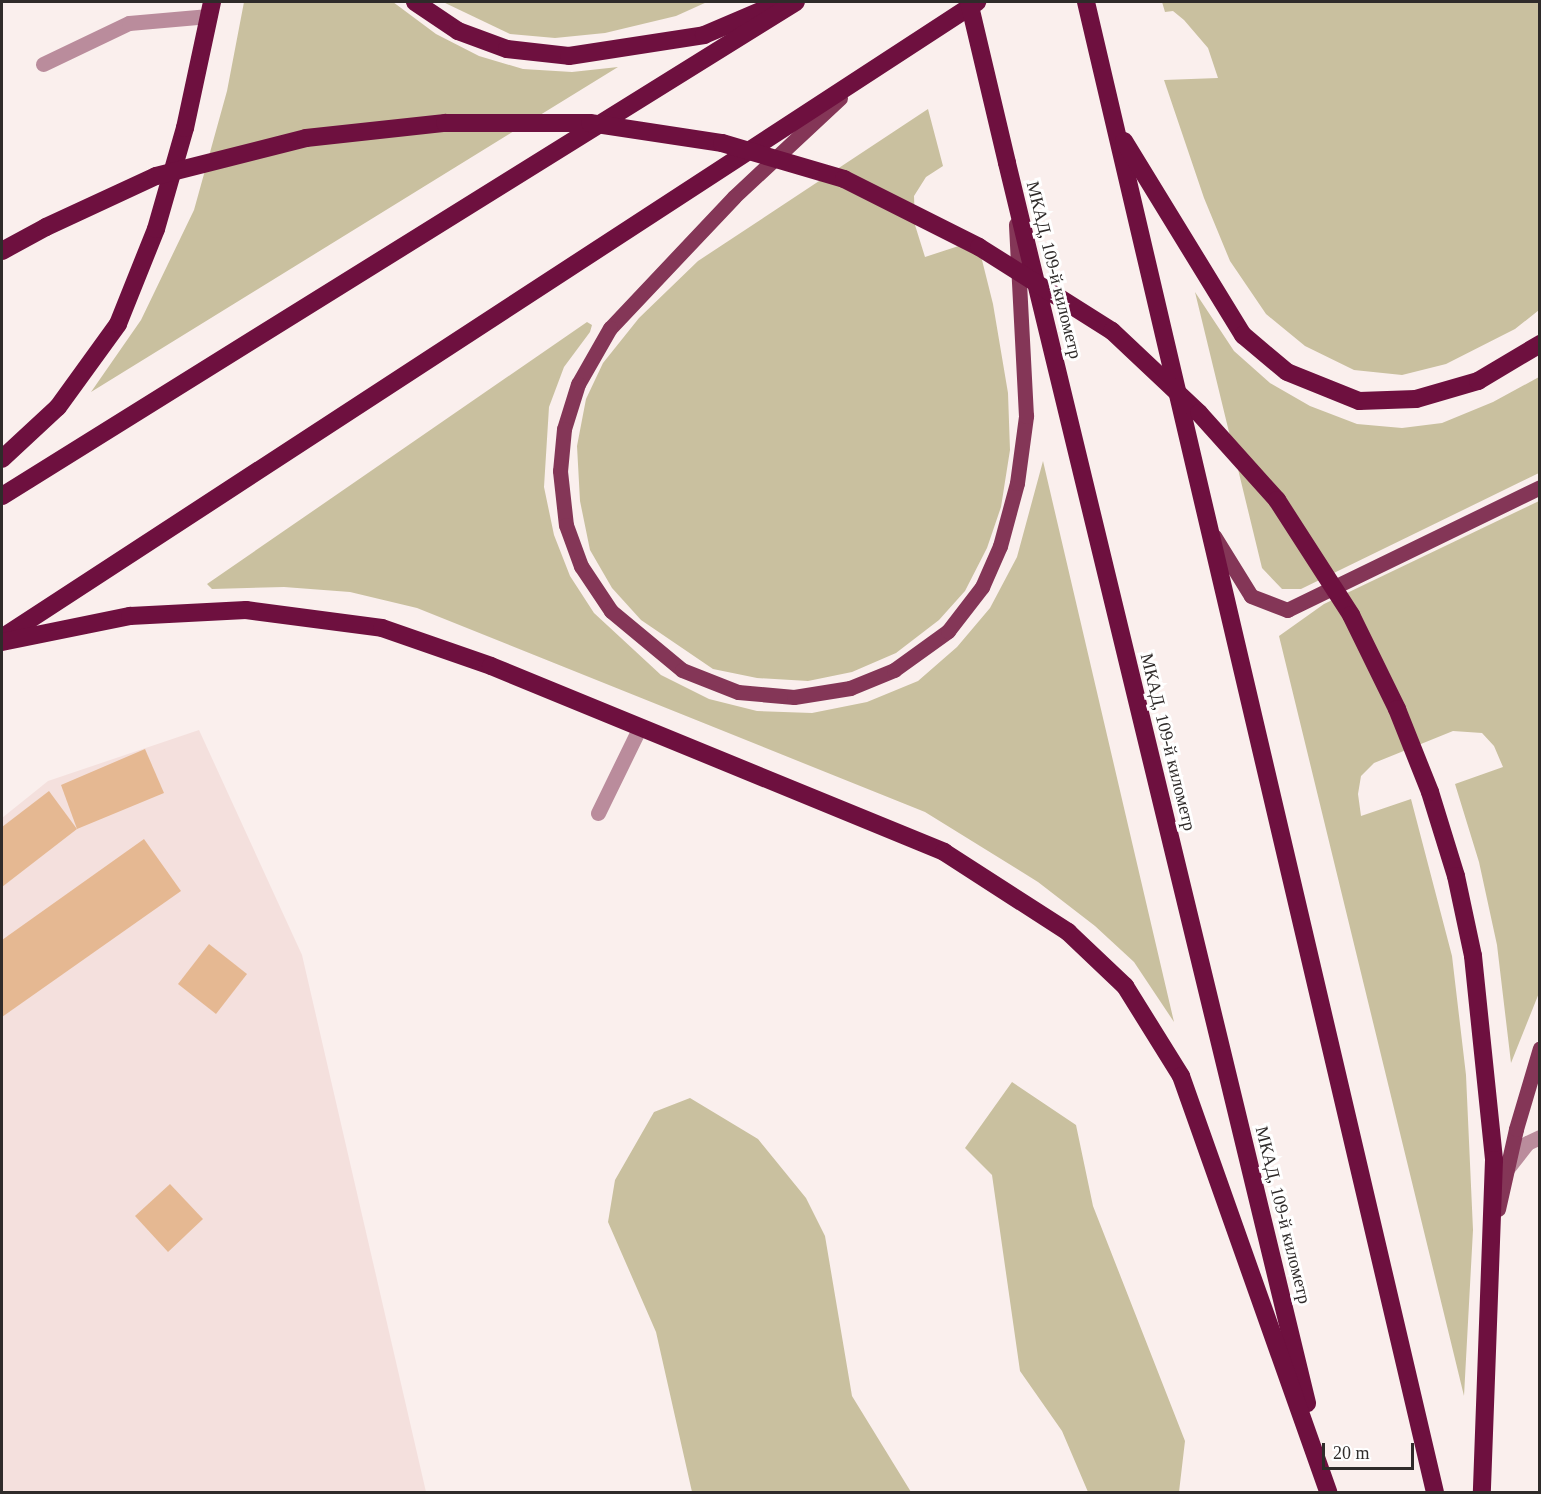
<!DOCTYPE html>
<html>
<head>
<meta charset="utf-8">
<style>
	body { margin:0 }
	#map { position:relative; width:1541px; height:1494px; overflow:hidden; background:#faefed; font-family:"Times New Roman",serif }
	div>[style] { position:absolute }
	.built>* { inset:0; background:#f4e0dd }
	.green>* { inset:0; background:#c9c09f }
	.building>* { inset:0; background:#e5b892 }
	.minor>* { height:15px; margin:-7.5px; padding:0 7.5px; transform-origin:7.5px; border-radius:7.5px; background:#ba8c9c }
	.major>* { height:15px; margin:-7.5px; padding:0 7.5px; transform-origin:7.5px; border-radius:7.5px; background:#843657 }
	.highway>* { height:18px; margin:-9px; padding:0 9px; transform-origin:9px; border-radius:9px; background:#6e103f }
	.highway-bridge>* { height:18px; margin:-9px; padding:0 9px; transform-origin:9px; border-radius:9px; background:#6e103f }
	span { translate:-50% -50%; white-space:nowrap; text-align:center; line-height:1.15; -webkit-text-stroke:6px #fff; paint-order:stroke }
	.street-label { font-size:18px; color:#2f2b2a }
	.frame { position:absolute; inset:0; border:3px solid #2f2b2a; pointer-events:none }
	.scale { position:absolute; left:1322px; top:1443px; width:92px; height:27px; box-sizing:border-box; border:3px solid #2f2b2a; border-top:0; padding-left:8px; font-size:18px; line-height:21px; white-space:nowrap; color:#2f2b2a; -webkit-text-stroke:4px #fff; paint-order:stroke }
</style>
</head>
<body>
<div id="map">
	<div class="built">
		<i style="clip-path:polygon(199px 730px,302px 955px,426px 1492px,2px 1492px,2px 818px,48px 781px)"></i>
	</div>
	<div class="green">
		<i style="clip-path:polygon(244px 2px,393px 2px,436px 34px,479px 56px,523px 69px,572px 72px,618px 67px,91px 392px,141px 320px,194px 210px,227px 91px)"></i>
		<i style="clip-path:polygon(443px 2px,707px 2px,676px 16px,605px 33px,555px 38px,510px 34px)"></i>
		<i style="clip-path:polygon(1162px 2px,1539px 2px,1539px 310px,1515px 329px,1446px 364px,1402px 375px,1354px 370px,1305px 346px,1266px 314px,1230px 261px,1204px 198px,1164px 80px,1218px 78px,1208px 48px,1184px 20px,1173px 11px,1165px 12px)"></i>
		<i style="clip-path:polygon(928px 109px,943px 166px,926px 177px,914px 196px,915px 225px,925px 257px,977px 240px,993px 304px,1008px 393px,1010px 450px,1001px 507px,987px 548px,965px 591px,939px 620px,896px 653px,852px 672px,808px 681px,757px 678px,713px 669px,641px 620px,612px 588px,590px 550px,580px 501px,577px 446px,586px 399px,603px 363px,639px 318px,698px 261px)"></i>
		<i style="clip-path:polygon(1195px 292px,1234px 351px,1270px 383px,1310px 406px,1357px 424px,1402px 428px,1442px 423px,1493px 402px,1539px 377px,1539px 473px,1301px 589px,1282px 589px,1262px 568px)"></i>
		<i style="clip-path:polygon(587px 322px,592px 325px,590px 332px,564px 367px,549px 407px,544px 487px,554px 535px,570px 576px,594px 613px,661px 675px,709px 699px,757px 711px,812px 713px,867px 702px,918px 681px,957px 647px,990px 608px,1017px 557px,1043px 461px,1174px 1022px,1134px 962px,1095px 926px,1038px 882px,925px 812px,417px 608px,350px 592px,284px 587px,212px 589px,207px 584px)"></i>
		<i style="clip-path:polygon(1539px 501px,1539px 993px,1511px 1063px,1497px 945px,1479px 862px,1455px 784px,1503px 767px,1494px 746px,1482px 733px,1453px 731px,1374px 763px,1361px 776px,1358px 794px,1361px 816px,1411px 799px,1452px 956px,1466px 1075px,1473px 1230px,1464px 1396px,1279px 636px,1324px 604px)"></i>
		<i style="clip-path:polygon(1012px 1082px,1076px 1125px,1093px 1206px,1185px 1441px,1179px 1492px,1088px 1492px,1062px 1431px,1020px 1371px,992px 1175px,965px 1148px)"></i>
		<i style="clip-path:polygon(690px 1098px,758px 1139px,806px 1198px,825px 1236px,852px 1396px,911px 1492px,692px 1492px,656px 1332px,608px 1222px,615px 1180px,654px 1112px)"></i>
	</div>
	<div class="building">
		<i style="clip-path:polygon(145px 749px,164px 793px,77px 829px,61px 785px)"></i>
		<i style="clip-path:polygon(49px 791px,77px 829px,2px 887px,2px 827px)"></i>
		<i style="clip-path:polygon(144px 839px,181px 891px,2px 1017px,2px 940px)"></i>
		<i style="clip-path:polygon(209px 944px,247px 974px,216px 1014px,178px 984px)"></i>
		<i style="clip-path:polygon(170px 1184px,203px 1219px,168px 1252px,135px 1216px)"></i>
	</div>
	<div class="minor">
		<i style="left:43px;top:64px;width:95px;rotate:-25.5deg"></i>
		<i style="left:129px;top:23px;width:80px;rotate:-5deg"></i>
		<i style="left:598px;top:813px;width:96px;rotate:-64deg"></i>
		<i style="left:1507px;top:1169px;width:33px;rotate:-52deg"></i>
		<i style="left:1527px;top:1143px;width:14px;rotate:-25deg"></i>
	</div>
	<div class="major">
		<i style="left:840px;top:98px;width:145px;rotate:137deg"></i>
		<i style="left:734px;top:197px;width:180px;rotate:133.4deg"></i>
		<i style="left:610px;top:328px;width:64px;rotate:119.7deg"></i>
		<i style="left:578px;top:384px;width:47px;rotate:107.3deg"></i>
		<i style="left:564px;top:429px;width:42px;rotate:95.4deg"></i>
		<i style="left:560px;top:471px;width:54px;rotate:83.7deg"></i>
		<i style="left:566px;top:525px;width:44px;rotate:69.9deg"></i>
		<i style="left:581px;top:566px;width:54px;rotate:56.3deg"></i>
		<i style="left:611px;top:611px;width:92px;rotate:39.7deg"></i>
		<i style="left:682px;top:670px;width:60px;rotate:21.4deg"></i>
		<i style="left:738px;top:692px;width:56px;rotate:5.1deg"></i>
		<i style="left:794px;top:697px;width:57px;rotate:-9.1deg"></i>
		<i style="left:850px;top:688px;width:48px;rotate:-22.2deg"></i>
		<i style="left:894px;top:670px;width:67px;rotate:-35.8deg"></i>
		<i style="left:948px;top:631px;width:56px;rotate:-52.3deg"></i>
		<i style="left:982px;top:587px;width:45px;rotate:-66.3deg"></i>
		<i style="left:1000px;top:546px;width:65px;rotate:-74.9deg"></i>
		<i style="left:1017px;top:483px;width:68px;rotate:-82.3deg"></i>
		<i style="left:1026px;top:416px;width:192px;rotate:-93deg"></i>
		<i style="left:1214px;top:536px;width:70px;rotate:58.3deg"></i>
		<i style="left:1251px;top:596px;width:39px;rotate:21deg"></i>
		<i style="left:1287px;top:610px;width:281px;rotate:-25.9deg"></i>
		<i style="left:1498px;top:1209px;width:82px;rotate:-77.3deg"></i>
		<i style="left:1516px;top:1129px;width:84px;rotate:-73.5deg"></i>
	</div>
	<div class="highway">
		<i style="left:415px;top:2px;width:52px;rotate:34deg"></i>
		<i style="left:458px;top:31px;width:52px;rotate:20.2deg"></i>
		<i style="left:507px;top:49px;width:62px;rotate:6.4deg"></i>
		<i style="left:569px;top:56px;width:137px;rotate:-8.8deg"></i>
		<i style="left:704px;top:35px;width:74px;rotate:-23.1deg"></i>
		<i style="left:1086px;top:2px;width:1530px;rotate:76.82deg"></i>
		<i style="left:1124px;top:141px;width:228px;rotate:58.5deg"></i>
		<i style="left:1243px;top:335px;width:57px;rotate:40.1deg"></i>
		<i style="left:1287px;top:372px;width:78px;rotate:21.9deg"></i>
		<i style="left:1359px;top:401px;width:57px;rotate:-2deg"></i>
		<i style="left:1416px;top:399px;width:65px;rotate:-16.2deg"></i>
		<i style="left:1478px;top:381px;width:72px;rotate:-30.8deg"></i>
		<i style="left:1007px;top:163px;width:1276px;rotate:76.4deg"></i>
		<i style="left:2px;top:459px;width:76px;rotate:-42.9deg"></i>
		<i style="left:58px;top:407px;width:102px;rotate:-54.1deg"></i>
		<i style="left:118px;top:324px;width:102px;rotate:-68.2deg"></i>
		<i style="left:156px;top:229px;width:105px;rotate:-74deg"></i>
		<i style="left:185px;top:128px;width:129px;rotate:-77.9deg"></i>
		<i style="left:2px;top:496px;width:935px;rotate:-31.89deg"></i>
		<i style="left:3px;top:637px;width:1163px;rotate:-33.1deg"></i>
		<i style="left:2px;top:642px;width:131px;rotate:-11.5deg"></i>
		<i style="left:130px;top:616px;width:116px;rotate:-3deg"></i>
		<i style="left:246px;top:610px;width:137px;rotate:7.5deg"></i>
		<i style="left:382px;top:628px;width:115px;rotate:19.2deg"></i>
		<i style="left:491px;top:666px;width:490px;rotate:22.3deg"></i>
		<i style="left:944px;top:852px;width:148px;rotate:32.8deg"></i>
		<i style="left:1068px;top:932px;width:79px;rotate:43.5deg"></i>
		<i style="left:1125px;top:986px;width:106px;rotate:58.1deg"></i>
		<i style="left:1181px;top:1076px;width:441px;rotate:70.5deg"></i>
		<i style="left:1430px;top:792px;width:88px;rotate:72.8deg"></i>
		<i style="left:1456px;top:876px;width:82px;rotate:78deg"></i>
		<i style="left:1473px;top:956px;width:205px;rotate:84.1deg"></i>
		<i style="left:1494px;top:1160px;width:332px;rotate:92.1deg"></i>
	</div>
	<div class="highway-bridge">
		<i style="left:969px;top:2px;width:165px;rotate:76.7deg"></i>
		<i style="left:2px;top:251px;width:50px;rotate:-28.6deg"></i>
		<i style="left:46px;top:227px;width:121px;rotate:-24.9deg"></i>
		<i style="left:156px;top:176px;width:155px;rotate:-14.2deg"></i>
		<i style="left:306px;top:138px;width:140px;rotate:-6.2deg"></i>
		<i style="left:445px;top:123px;width:145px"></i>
		<i style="left:590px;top:123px;width:134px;rotate:8.6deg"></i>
		<i style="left:722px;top:143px;width:127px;rotate:16.4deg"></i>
		<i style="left:844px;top:179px;width:151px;rotate:26.7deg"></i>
		<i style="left:979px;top:247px;width:157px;rotate:32.3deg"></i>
		<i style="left:1112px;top:331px;width:120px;rotate:43.3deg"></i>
		<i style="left:1199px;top:413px;width:117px;rotate:48.1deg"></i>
		<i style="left:1277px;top:500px;width:137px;rotate:57.2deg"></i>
		<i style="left:1351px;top:615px;width:105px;rotate:63.9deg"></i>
		<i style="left:1397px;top:709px;width:89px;rotate:68.3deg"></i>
	</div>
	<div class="street-label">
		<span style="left:1054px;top:270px;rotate:76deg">МКАД, 109-й километр</span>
		<span style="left:1168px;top:742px;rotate:76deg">МКАД, 109-й километр</span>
		<span style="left:1283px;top:1215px;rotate:76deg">МКАД, 109-й километр</span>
	</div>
	<div class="frame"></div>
	<div class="scale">20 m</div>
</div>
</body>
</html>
